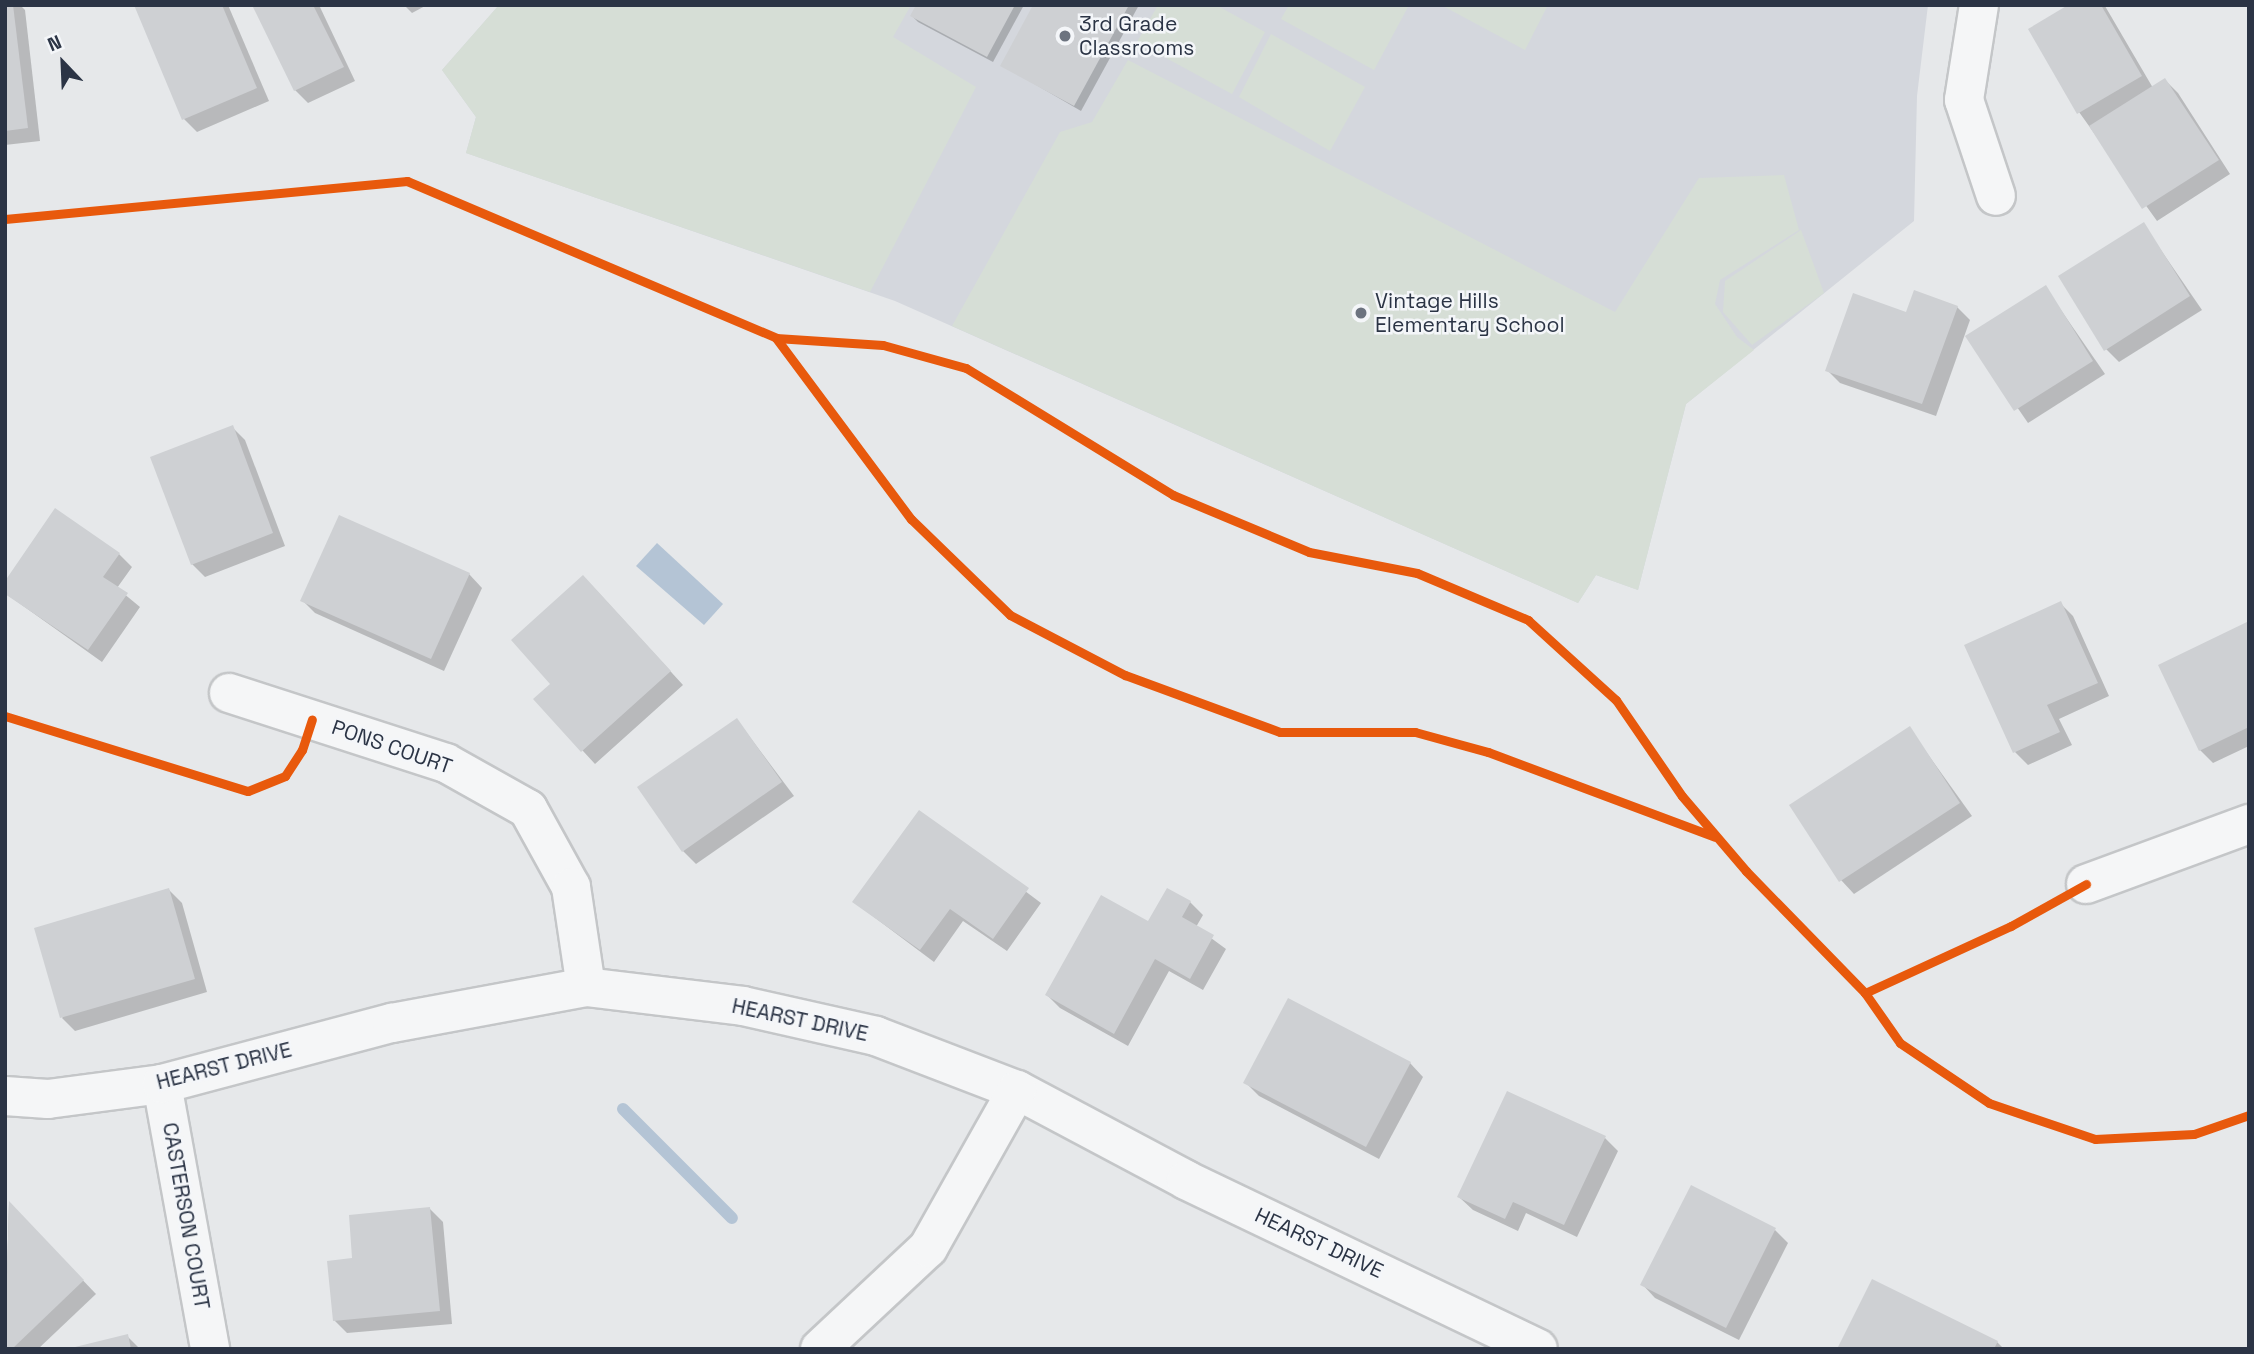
<!DOCTYPE html>
<html>
<head>
<meta charset="utf-8">
<style>
	body { margin:0 }
	#map { position:relative; width:2254px; height:1354px; overflow:hidden; background:#e6e8ea; font-family:"Space Grotesk",sans-serif }
	div>[style] { position:absolute }
	.built>* { inset:0; background:#d4d7dd }
	.green>* { inset:0; background:#d6ded6 }
	.water>* { inset:0; background:#b4c4d5 }
	.shadow>* { inset:0; background:#0003 }
	.stream>* { height:12px; margin:-6px; padding:0 6px; transform-origin:6px; border-radius:6px; background:#b4c4d5 }
	.building>* { inset:0; background:#ced0d3 }
	.roads { filter:drop-shadow(2px 0 #c4c6c8) drop-shadow(-2px 0 #c4c6c8) drop-shadow(0 2px #c4c6c8) drop-shadow(0 -2px #c4c6c8) }
	.minor>* { height:38px; margin:-19px; padding:0 19px; transform-origin:19px; border-radius:19px; background:#f5f6f7 }
	.cycleway>* { height:9px; margin:-4.5px; padding:0 4.5px; transform-origin:4.5px; border-radius:4.5px; background:#e8590c }
	.dots>* { width:19px; height:19px; translate:-50% -50%; box-sizing:border-box; border:4px solid #f4f6f9; border-radius:50% }
	span { translate:-50% -50%; white-space:nowrap; text-align:center; line-height:1.15; -webkit-text-stroke:5px #f4f6f9; paint-order:stroke }
	.poi-label { font-size:21px; color:#2b3445 }
	.left { translate:0 -50%; text-align:left }
	.street-label { font-size:21px; color:#2b3445 }
	.frame { position:absolute; inset:0; border:7px solid #2b3445; pointer-events:none }
	.north { position:absolute; left:28px; top:28px; width:70px; height:70px; -webkit-text-stroke:5px #f4f6f9; paint-order:stroke; rotate:337deg; font-size:19px; font-weight:700; line-height:28px; text-align:center; color:#2b3445 }
	.north::after { content:''; display:block; margin:auto; width:24px; height:32px; background:#2b3445; clip-path:polygon(50% 0,100% 100%,50% 72%,0 100%) }
</style>
</head>
<body>
<div id="map">
	<div class="built">
		<i style="clip-path:polygon(499px 5px,1928px 5px,1917px 96px,1914px 221px,1686px 404px,1638px 590px,1596px 575px,1578px 603px,895px 301px,466px 153px,476px 117px,442px 70px)"></i>
	</div>
	<div class="green">
		<i style="clip-path:polygon(499px 5px,911px 5px,893px 37px,976px 87px,870px 292px,466px 153px,476px 117px,442px 70px)"></i>
		<i style="clip-path:polygon(1158px 5px,1216px 5px,1265px 32px,1232px 94px,1137px 42px)"></i>
		<i style="clip-path:polygon(1289px 5px,1405px 5px,1408px 7px,1374px 70px,1281px 19px)"></i>
		<i style="clip-path:polygon(1441px 5px,1548px 5px,1525px 50px)"></i>
		<i style="clip-path:polygon(1271px 34px,1365px 87px,1330px 151px,1239px 97px)"></i>
		<i style="clip-path:polygon(1128px 60px,1615px 312px,1699px 178px,1784px 175px,1799px 230px,1720px 280px,1715px 304px,1737px 337px,1754px 350px,1686px 404px,1638px 590px,1596px 575px,1578px 603px,952px 326px,1060px 132px,1092px 122px)"></i>
		<i style="clip-path:polygon(1801px 230px,1824px 293px,1752px 345px,1723px 312px,1725px 281px)"></i>
	</div>
	<div class="water">
		<i style="clip-path:polygon(657px 543px,723px 604px,704px 625px,636px 566px)"></i>
	</div>
	<div class="shadow">
		<i style="clip-path:polygon(5px 5px,20px 5px,25px 10px,40px 141px,5px 145px)"></i>
		<i style="clip-path:polygon(136px 5px,228px 5px,269px 101px,197px 132px,184px 119px)"></i>
		<i style="clip-path:polygon(254px 5px,319px 5px,355px 81px,308px 103px,295px 90px)"></i>
		<i style="clip-path:polygon(404px 5px,427px 5px,412px 13px)"></i>
		<i style="clip-path:polygon(918px 5px,1024px 5px,993px 62px,918px 22px,912px 16px)"></i>
		<i style="clip-path:polygon(1035px 5px,1139px 5px,1081px 111px,1002px 65px)"></i>
		<i style="clip-path:polygon(2072px 5px,2105px 6px,2153px 88px,2165px 80px,2178px 93px,2230px 174px,2157px 221px,2079px 112px)"></i>
		<i style="clip-path:polygon(2143px 224px,2202px 310px,2119px 362px,2106px 349px)"></i>
		<i style="clip-path:polygon(2045px 287px,2105px 374px,2028px 423px,1968px 336px)"></i>
		<i style="clip-path:polygon(1957px 307px,1970px 320px,1936px 416px,1840px 383px,1827px 370px)"></i>
		<i style="clip-path:polygon(232px 427px,245px 440px,285px 546px,205px 577px,192px 564px)"></i>
		<i style="clip-path:polygon(119px 554px,132px 567px,117px 588px,140px 607px,102px 662px,5px 593px)"></i>
		<i style="clip-path:polygon(469px 574px,482px 588px,444px 671px,315px 613px,302px 600px)"></i>
		<i style="clip-path:polygon(596px 590px,683px 685px,595px 764px,536px 700px,552px 684px)"></i>
		<i style="clip-path:polygon(2060px 603px,2073px 616px,2109px 696px,2059px 719px,2072px 745px,2028px 765px,2015px 752px)"></i>
		<i style="clip-path:polygon(2249px 623px,2249px 746px,2213px 763px,2200px 750px)"></i>
		<i style="clip-path:polygon(737px 720px,794px 796px,696px 864px,683px 851px)"></i>
		<i style="clip-path:polygon(1909px 728px,1972px 816px,1854px 894px,1841px 880px)"></i>
		<i style="clip-path:polygon(919px 812px,1041px 903px,1007px 951px,963px 921px,934px 962px,854px 902px)"></i>
		<i style="clip-path:polygon(169px 890px,182px 903px,207px 992px,75px 1031px,62px 1018px)"></i>
		<i style="clip-path:polygon(1190px 902px,1203px 915px,1196px 927px,1226px 949px,1203px 990px,1169px 971px,1128px 1046px,1060px 1008px,1047px 995px,1149px 923px)"></i>
		<i style="clip-path:polygon(1410px 1063px,1423px 1077px,1379px 1159px,1259px 1096px,1246px 1083px)"></i>
		<i style="clip-path:polygon(1605px 1138px,1618px 1151px,1577px 1237px,1526px 1213px,1518px 1231px,1473px 1210px,1459px 1197px)"></i>
		<i style="clip-path:polygon(9px 1203px,96px 1294px,38px 1349px,5px 1347px)"></i>
		<i style="clip-path:polygon(430px 1209px,443px 1222px,452px 1324px,347px 1333px,334px 1320px)"></i>
		<i style="clip-path:polygon(1775px 1230px,1788px 1243px,1739px 1340px,1655px 1298px,1642px 1284px)"></i>
		<i style="clip-path:polygon(127px 1336px,140px 1349px,74px 1349px)"></i>
		<i style="clip-path:polygon(1997px 1342px,2004px 1349px,1839px 1349px)"></i>
	</div>
	<div class="stream">
		<i style="left:623px;top:1109px;width:154px;rotate:45deg"></i>
	</div>
	<div class="building">
		<i style="clip-path:polygon(5px 5px,13px 5px,28px 128px,5px 131px)"></i>
		<i style="clip-path:polygon(134px 5px,222px 5px,257px 88px,182px 120px)"></i>
		<i style="clip-path:polygon(252px 5px,313px 5px,344px 67px,294px 91px)"></i>
		<i style="clip-path:polygon(916px 5px,1015px 5px,987px 57px,910px 16px)"></i>
		<i style="clip-path:polygon(1033px 5px,1129px 5px,1074px 106px,1000px 66px)"></i>
		<i style="clip-path:polygon(2068px 5px,2101px 5px,2142px 76px,2077px 114px,2028px 29px)"></i>
		<i style="clip-path:polygon(2165px 78px,2219px 160px,2142px 209px,2089px 126px)"></i>
		<i style="clip-path:polygon(2144px 222px,2190px 296px,2104px 351px,2058px 276px)"></i>
		<i style="clip-path:polygon(2046px 285px,2093px 361px,2014px 411px,1965px 336px)"></i>
		<i style="clip-path:polygon(1914px 290px,1958px 306px,1922px 404px,1825px 371px,1853px 293px,1906px 312px)"></i>
		<i style="clip-path:polygon(233px 425px,273px 533px,191px 565px,150px 457px)"></i>
		<i style="clip-path:polygon(55px 508px,120px 553px,103px 577px,128px 593px,88px 650px,5px 594px,5px 581px)"></i>
		<i style="clip-path:polygon(339px 515px,470px 573px,431px 659px,300px 601px)"></i>
		<i style="clip-path:polygon(583px 575px,671px 671px,581px 752px,533px 699px,550px 684px,511px 640px)"></i>
		<i style="clip-path:polygon(2061px 601px,2098px 683px,2047px 705px,2060px 732px,2013px 753px,1964px 645px)"></i>
		<i style="clip-path:polygon(2249px 621px,2249px 727px,2199px 751px,2158px 665px)"></i>
		<i style="clip-path:polygon(737px 718px,782px 782px,682px 852px,637px 787px)"></i>
		<i style="clip-path:polygon(1910px 726px,1960px 803px,1839px 882px,1789px 805px)"></i>
		<i style="clip-path:polygon(919px 810px,1029px 888px,993px 939px,950px 909px,920px 950px,852px 902px)"></i>
		<i style="clip-path:polygon(169px 888px,195px 979px,60px 1018px,34px 928px)"></i>
		<i style="clip-path:polygon(1167px 888px,1191px 901px,1182px 917px,1214px 935px,1190px 979px,1155px 959px,1114px 1034px,1045px 995px,1101px 895px,1148px 921px)"></i>
		<i style="clip-path:polygon(1288px 998px,1411px 1062px,1366px 1147px,1243px 1083px)"></i>
		<i style="clip-path:polygon(1507px 1091px,1606px 1136px,1564px 1225px,1513px 1202px,1505px 1219px,1457px 1197px)"></i>
		<i style="clip-path:polygon(1691px 1185px,1776px 1228px,1726px 1328px,1640px 1285px)"></i>
		<i style="clip-path:polygon(9px 1201px,84px 1280px,12px 1349px,5px 1349px)"></i>
		<i style="clip-path:polygon(430px 1207px,440px 1311px,333px 1321px,327px 1261px,352px 1258px,349px 1215px)"></i>
		<i style="clip-path:polygon(1872px 1279px,1998px 1341px,1994px 1349px,1837px 1349px)"></i>
		<i style="clip-path:polygon(128px 1334px,131px 1349px,71px 1349px,71px 1348px)"></i>
	</div>
	<div class="roads">
		<div class="minor">
			<i style="left:1979px;top:5px;width:96px;rotate:99deg"></i>
			<i style="left:1964px;top:100px;width:101px;rotate:71.6deg"></i>
			<i style="left:229px;top:693px;width:228px;rotate:17.9deg"></i>
			<i style="left:446px;top:763px;width:94px;rotate:29.3deg"></i>
			<i style="left:528px;top:809px;width:89px;rotate:61.1deg"></i>
			<i style="left:571px;top:887px;width:101px;rotate:81.5deg"></i>
			<i style="left:2086px;top:884px;width:174px;rotate:-20.2deg"></i>
			<i style="left:162px;top:1084px;width:269px;rotate:79.7deg"></i>
			<i style="left:5px;top:1096px;width:43px;rotate:4deg"></i>
			<i style="left:48px;top:1099px;width:115px;rotate:-7.5deg"></i>
			<i style="left:162px;top:1084px;width:238px;rotate:-14.9deg"></i>
			<i style="left:392px;top:1023px;width:197px;rotate:-10.5deg"></i>
			<i style="left:586px;top:987px;width:158px;rotate:6.9deg"></i>
			<i style="left:743px;top:1006px;width:136px;rotate:12.7deg"></i>
			<i style="left:876px;top:1036px;width:151px;rotate:21deg"></i>
			<i style="left:1017px;top:1090px;width:191px;rotate:28deg"></i>
			<i style="left:1186px;top:1180px;width:390px;rotate:25.6deg"></i>
			<i style="left:820px;top:1349px;width:148px;rotate:-43.1deg"></i>
			<i style="left:928px;top:1248px;width:181px;rotate:-60.6deg"></i>
		</div>
	</div>
	<div class="cycleway">
		<i style="left:5px;top:219px;width:404px;rotate:-5.4deg"></i>
		<i style="left:407px;top:181px;width:401px;rotate:23deg"></i>
		<i style="left:776px;top:338px;width:107px;rotate:3.7deg"></i>
		<i style="left:883px;top:345px;width:86px;rotate:15.5deg"></i>
		<i style="left:966px;top:368px;width:243px;rotate:31.5deg"></i>
		<i style="left:1173px;top:495px;width:147px;rotate:22.7deg"></i>
		<i style="left:1309px;top:552px;width:110px;rotate:11deg"></i>
		<i style="left:1417px;top:573px;width:121px;rotate:22.9deg"></i>
		<i style="left:1528px;top:620px;width:119px;rotate:42.3deg"></i>
		<i style="left:1616px;top:700px;width:116px;rotate:55.5deg"></i>
		<i style="left:1682px;top:796px;width:99px;rotate:49.5deg"></i>
		<i style="left:1746px;top:871px;width:170px;rotate:45.7deg"></i>
		<i style="left:1865px;top:993px;width:61px;rotate:55deg"></i>
		<i style="left:1900px;top:1043px;width:107px;rotate:34deg"></i>
		<i style="left:1989px;top:1103px;width:112px;rotate:18.8deg"></i>
		<i style="left:2095px;top:1139px;width:99px;rotate:-2.9deg"></i>
		<i style="left:2194px;top:1134px;width:58px;rotate:-19.1deg"></i>
		<i style="left:776px;top:338px;width:226px;rotate:53.3deg"></i>
		<i style="left:911px;top:519px;width:138px;rotate:44.1deg"></i>
		<i style="left:1010px;top:615px;width:130px;rotate:27.6deg"></i>
		<i style="left:1125px;top:675px;width:165px;rotate:20.2deg"></i>
		<i style="left:1280px;top:732px;width:135px"></i>
		<i style="left:1415px;top:732px;width:76px;rotate:15.3deg"></i>
		<i style="left:1488px;top:752px;width:242px;rotate:20.5deg"></i>
		<i style="left:5px;top:716px;width:254px;rotate:17.2deg"></i>
		<i style="left:248px;top:791px;width:40px;rotate:-22deg"></i>
		<i style="left:285px;top:776px;width:31px;rotate:-57deg"></i>
		<i style="left:302px;top:750px;width:32px;rotate:-72deg"></i>
		<i style="left:1865px;top:993px;width:161px;rotate:-24.7deg"></i>
		<i style="left:2011px;top:926px;width:86px;rotate:-29.2deg"></i>
	</div>
	<div class="dots">
		<i style="left:1065px;top:36px;background:#6c737f"></i>
		<i style="left:1361px;top:313px;background:#6c737f"></i>
	</div>
	<div class="poi-label">
		<span class="left" style="left:1079px;top:36px">3rd Grade<br>Classrooms</span>
		<span class="left" style="left:1375px;top:313px">Vintage Hills<br>Elementary School</span>
	</div>
	<div class="street-label">
		<span style="left:392px;top:747px;rotate:19deg">PONS COURT</span>
		<span style="left:800px;top:1020px;rotate:12deg">HEARST DRIVE</span>
		<span style="left:224px;top:1066px;rotate:-14deg">HEARST DRIVE</span>
		<span style="left:186px;top:1216px;rotate:80deg">CASTERSON COURT</span>
		<span style="left:1319px;top:1243px;rotate:25deg">HEARST DRIVE</span>
	</div>
	<div class="frame"></div>
	<div class="north">N</div>
</div>
</body>
</html>
